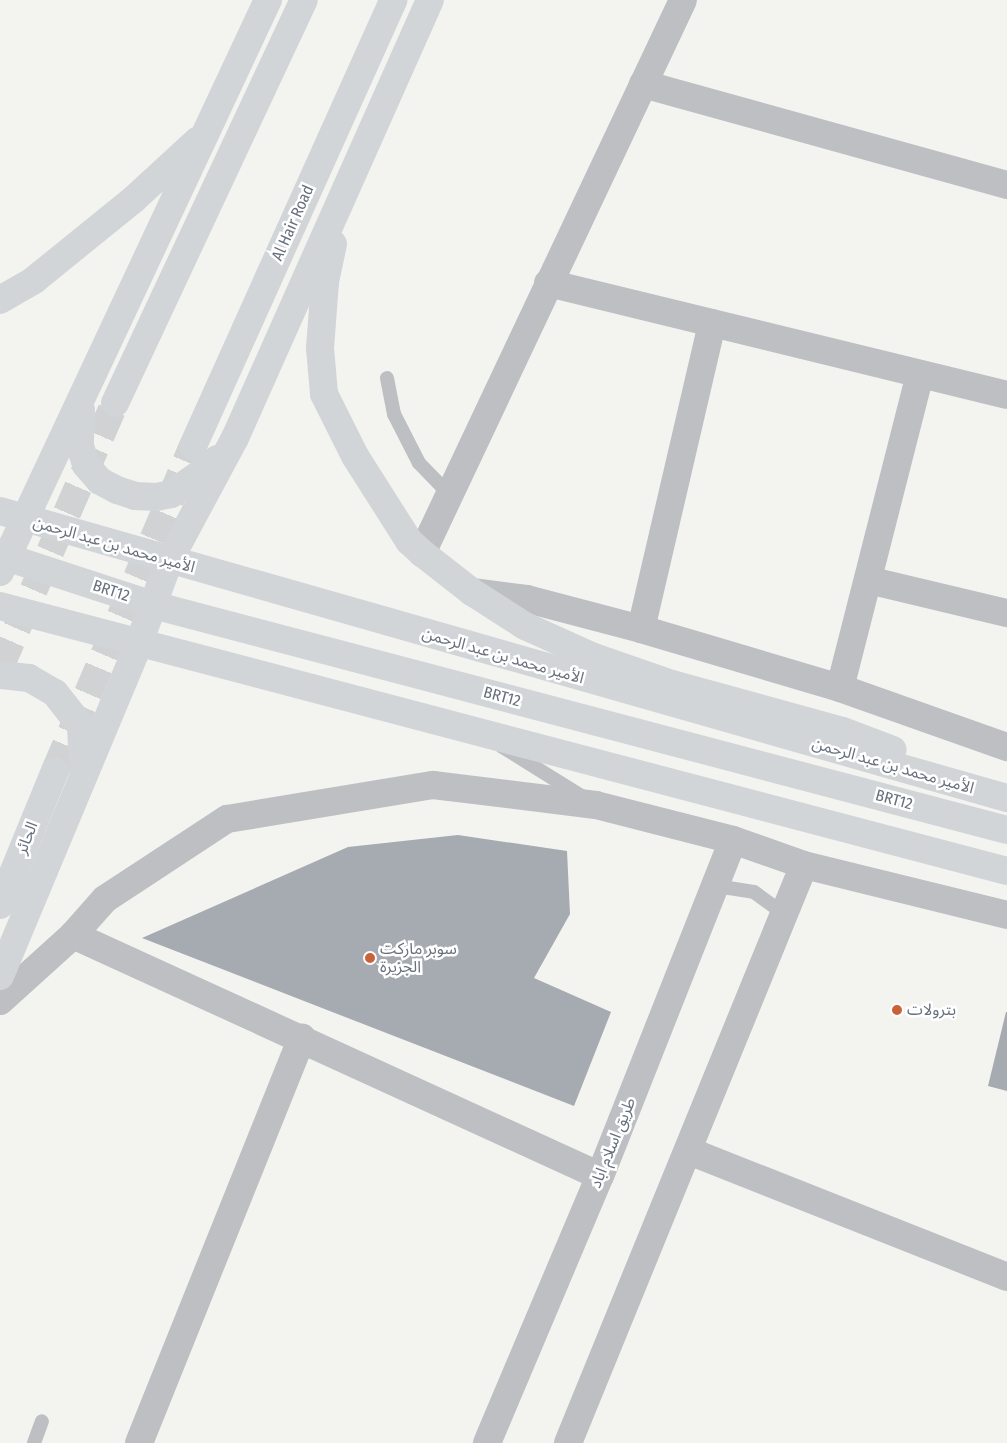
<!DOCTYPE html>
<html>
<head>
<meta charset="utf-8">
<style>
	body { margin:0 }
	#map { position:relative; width:1007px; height:1443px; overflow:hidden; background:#f3f3f0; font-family:"Fira Sans Condensed","Noto Sans Arabic",sans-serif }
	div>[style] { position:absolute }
	.building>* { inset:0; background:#a6abb1 }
	.primary-tunnel>* { height:28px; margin-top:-14px; transform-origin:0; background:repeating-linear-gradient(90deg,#d0d2d3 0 28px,transparent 0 42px) }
	.lane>* { height:14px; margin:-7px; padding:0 7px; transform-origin:7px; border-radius:7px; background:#bdbfc3 }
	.street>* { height:28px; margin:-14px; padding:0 14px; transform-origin:14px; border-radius:14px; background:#bdbfc3 }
	.secondary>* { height:28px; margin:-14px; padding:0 14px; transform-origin:14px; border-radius:14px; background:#d1d5d8 }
	.primary>* { height:28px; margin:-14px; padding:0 14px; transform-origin:14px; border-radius:14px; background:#d1d5d8 }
	.dots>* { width:14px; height:14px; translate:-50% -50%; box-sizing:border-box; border:2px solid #fff; border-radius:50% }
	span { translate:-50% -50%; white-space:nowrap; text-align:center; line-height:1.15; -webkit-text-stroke:5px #fff; paint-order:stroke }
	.street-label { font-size:16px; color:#66717d }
	.poi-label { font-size:16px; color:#66717d }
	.left { translate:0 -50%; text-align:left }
</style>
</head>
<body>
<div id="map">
	<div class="building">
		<i style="clip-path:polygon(458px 835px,567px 851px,570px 914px,534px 978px,611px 1012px,574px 1106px,142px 938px,348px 847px)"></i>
		<i style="clip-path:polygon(1006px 1012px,1007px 1012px,1007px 1091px,988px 1086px)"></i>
	</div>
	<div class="primary-tunnel">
		<i style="left:0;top:667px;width:288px;rotate:-66.5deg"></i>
		<i style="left:55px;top:771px;width:353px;rotate:-67deg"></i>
	</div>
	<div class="lane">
		<i style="left:387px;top:378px;width:37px;rotate:79deg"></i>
		<i style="left:394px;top:414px;width:55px;rotate:63deg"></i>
		<i style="left:419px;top:463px;width:42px;rotate:46deg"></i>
		<i style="left:501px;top:746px;width:97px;rotate:31.9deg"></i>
		<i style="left:716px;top:886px;width:38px;rotate:9deg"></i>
		<i style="left:754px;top:892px;width:36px;rotate:36deg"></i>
		<i style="left:34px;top:1443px;width:23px;rotate:-70deg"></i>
	</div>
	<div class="street">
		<i style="left:643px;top:84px;width:378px;rotate:15.5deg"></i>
		<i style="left:548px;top:283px;width:472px;rotate:13.7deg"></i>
		<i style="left:422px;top:553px;width:611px;rotate:-64.73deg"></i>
		<i style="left:868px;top:580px;width:143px;rotate:13.4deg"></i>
		<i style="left:472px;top:592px;width:55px;rotate:7.3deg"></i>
		<i style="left:527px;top:599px;width:118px;rotate:14.7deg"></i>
		<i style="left:641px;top:629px;width:208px;rotate:16.5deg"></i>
		<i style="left:840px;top:688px;width:177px;rotate:19.5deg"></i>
		<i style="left:641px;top:629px;width:314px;rotate:-76.9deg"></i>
		<i style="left:840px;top:688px;width:324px;rotate:-75.7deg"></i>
		<i style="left:73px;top:935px;width:579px;rotate:24.57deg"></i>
		<i style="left:0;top:1001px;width:98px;rotate:-42.1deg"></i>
		<i style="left:73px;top:935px;width:48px;rotate:-48.4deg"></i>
		<i style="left:105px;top:899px;width:146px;rotate:-33.3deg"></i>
		<i style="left:227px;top:819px;width:209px;rotate:-9.4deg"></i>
		<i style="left:433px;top:785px;width:164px;rotate:7deg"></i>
		<i style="left:596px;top:805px;width:141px;rotate:14.3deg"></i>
		<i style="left:733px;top:840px;width:75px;rotate:19.4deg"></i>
		<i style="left:804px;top:865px;width:209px;rotate:13.8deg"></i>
		<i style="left:689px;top:1151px;width:342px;rotate:21.6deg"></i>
		<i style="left:139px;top:1443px;width:437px;rotate:-68.1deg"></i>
		<i style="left:487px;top:1443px;width:290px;rotate:-67.1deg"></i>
		<i style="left:600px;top:1176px;width:361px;rotate:-68.4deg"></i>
		<i style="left:568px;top:1443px;width:624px;rotate:-67.79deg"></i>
	</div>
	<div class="secondary">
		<i style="left:0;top:555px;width:161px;rotate:18.1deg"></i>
		<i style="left:153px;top:605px;width:883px;rotate:14.76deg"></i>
	</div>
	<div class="primary">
		<i style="left:333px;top:244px;width:39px;rotate:102deg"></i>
		<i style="left:325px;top:282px;width:66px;rotate:94.3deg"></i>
		<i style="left:320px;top:348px;width:46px;rotate:85deg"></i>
		<i style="left:324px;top:394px;width:69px;rotate:63.4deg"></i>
		<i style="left:355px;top:456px;width:101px;rotate:57.6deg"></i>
		<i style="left:409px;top:541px;width:18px;rotate:43deg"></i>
		<i style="left:422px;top:553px;width:63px;rotate:38deg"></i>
		<i style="left:472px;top:592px;width:63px;rotate:32.7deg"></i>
		<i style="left:525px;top:626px;width:76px;rotate:24.2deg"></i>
		<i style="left:594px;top:657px;width:83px;rotate:19.1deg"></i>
		<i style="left:672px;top:684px;width:177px;rotate:15.4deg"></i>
		<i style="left:843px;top:731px;width:53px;rotate:20.8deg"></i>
		<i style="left:0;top:300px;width:39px;rotate:-30deg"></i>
		<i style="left:34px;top:280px;width:129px;rotate:-39deg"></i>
		<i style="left:134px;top:199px;width:86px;rotate:-42.6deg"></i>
		<i style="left:115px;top:403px;width:445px;rotate:-64.9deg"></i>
		<i style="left:81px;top:410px;width:36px;rotate:92deg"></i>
		<i style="left:80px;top:446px;width:20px;rotate:72deg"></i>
		<i style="left:86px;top:465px;width:21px;rotate:49deg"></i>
		<i style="left:100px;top:481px;width:19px;rotate:28deg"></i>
		<i style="left:117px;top:490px;width:19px;rotate:18deg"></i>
		<i style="left:135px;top:496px;width:21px;rotate:3deg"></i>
		<i style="left:156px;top:497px;width:15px;rotate:-11deg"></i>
		<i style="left:171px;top:494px;width:35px;rotate:-35deg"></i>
		<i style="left:200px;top:474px;width:23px;rotate:-41deg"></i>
		<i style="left:193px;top:446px;width:489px;rotate:-65.8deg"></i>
		<i style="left:0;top:511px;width:1047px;rotate:15.91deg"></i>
		<i style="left:0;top:572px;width:632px;rotate:-64.9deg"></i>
		<i style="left:0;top:606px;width:1041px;rotate:14.74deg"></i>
		<i style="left:0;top:675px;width:29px;rotate:6deg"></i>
		<i style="left:29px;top:678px;width:30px;rotate:30deg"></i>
		<i style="left:55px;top:693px;width:42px;rotate:51.8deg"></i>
		<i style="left:81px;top:726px;width:43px;rotate:87.3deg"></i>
		<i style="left:0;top:905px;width:145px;rotate:-67.7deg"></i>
		<i style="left:0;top:976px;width:361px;rotate:-67.3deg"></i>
		<i style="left:139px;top:643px;width:87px;rotate:-69.9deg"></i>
		<i style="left:169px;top:561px;width:140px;rotate:-61.8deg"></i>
		<i style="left:235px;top:438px;width:479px;rotate:-66deg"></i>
	</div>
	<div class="dots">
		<i style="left:370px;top:958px;background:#ca6239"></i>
		<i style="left:897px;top:1010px;background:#ca6239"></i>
	</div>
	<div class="street-label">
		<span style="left:293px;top:223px;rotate:-66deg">Al Hair Road</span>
		<span style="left:114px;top:545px;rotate:16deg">الأمير محمد بن عبد الرحمن</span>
		<span style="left:111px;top:591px;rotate:18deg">BRT12</span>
		<span style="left:503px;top:656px;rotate:16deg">الأمير محمد بن عبد الرحمن</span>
		<span style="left:502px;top:697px;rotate:15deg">BRT12</span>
		<span style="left:893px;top:766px;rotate:16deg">الأمير محمد بن عبد الرحمن</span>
		<span style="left:894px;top:800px;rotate:15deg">BRT12</span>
		<span style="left:27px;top:838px;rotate:-68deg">الحائر</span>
		<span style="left:613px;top:1143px;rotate:-68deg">طريق اسلام اباد</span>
	</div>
	<div class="poi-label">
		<span class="left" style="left:380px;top:958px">سوبر ماركت<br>الجزيرة</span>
		<span class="left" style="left:907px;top:1010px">بترولات</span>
	</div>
</div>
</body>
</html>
